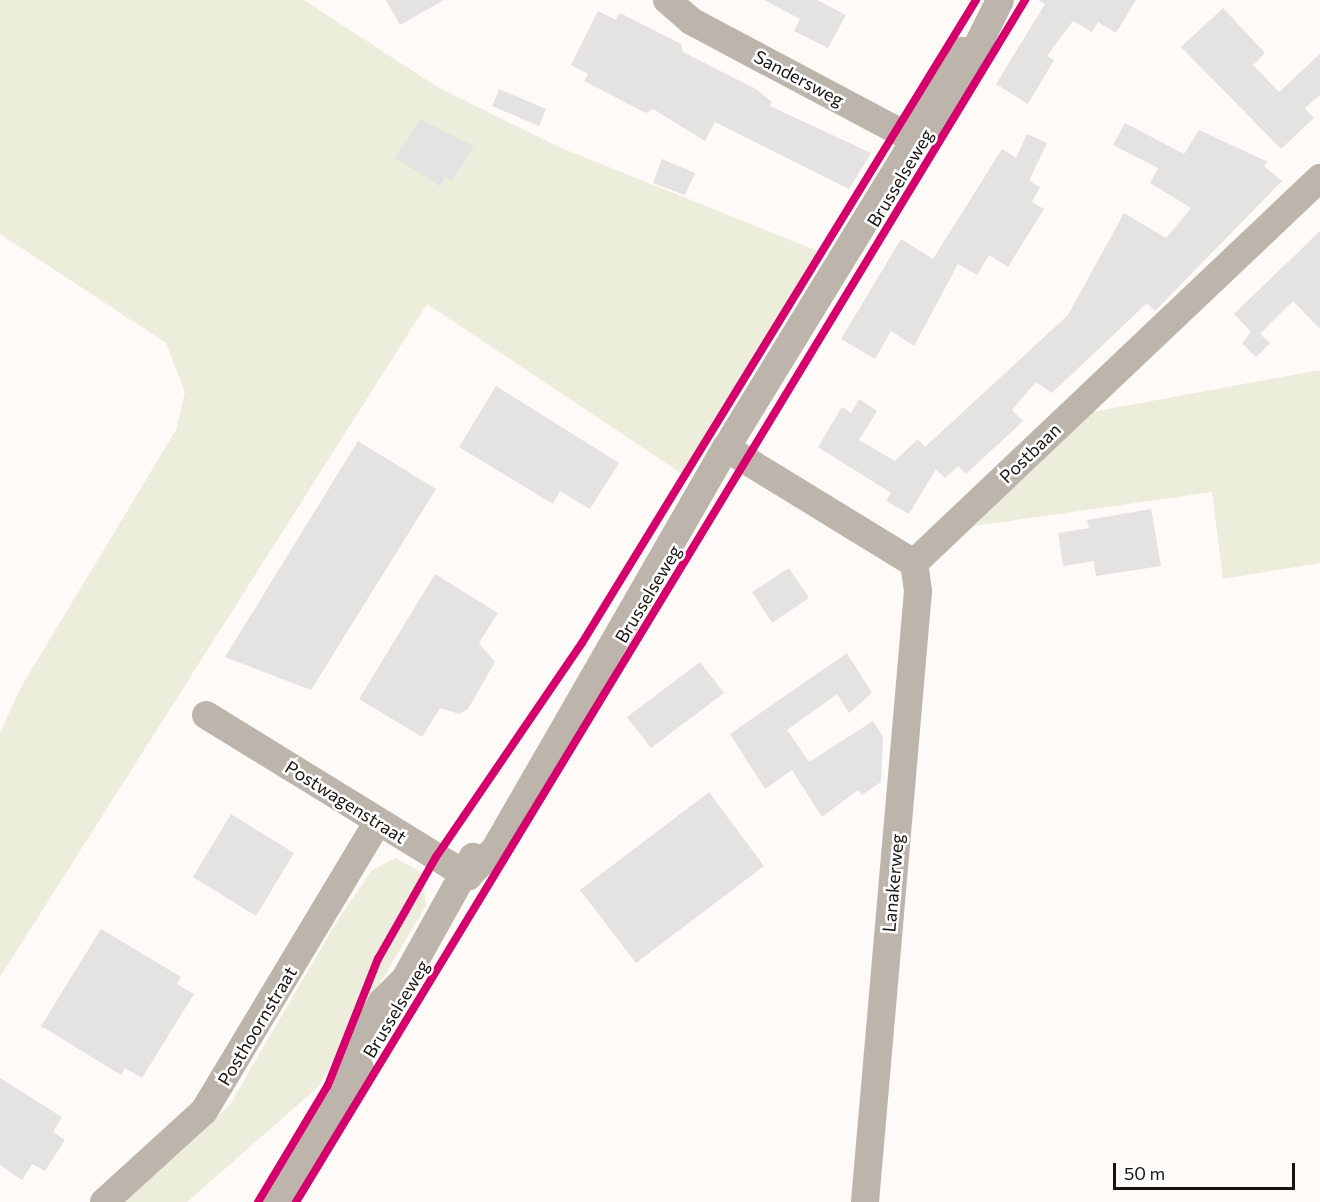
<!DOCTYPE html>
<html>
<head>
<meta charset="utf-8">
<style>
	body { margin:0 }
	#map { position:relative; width:1320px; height:1202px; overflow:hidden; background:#fdfaf8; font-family:Commissioner,sans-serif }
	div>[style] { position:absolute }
	.green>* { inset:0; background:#eceddb }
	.building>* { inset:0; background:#e5e2e2 }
	.minor>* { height:28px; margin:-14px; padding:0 14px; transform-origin:14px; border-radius:14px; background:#bdb5ab }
	.cycleway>* { height:8px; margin:-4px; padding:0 4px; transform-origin:4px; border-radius:4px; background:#d6006c }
	span { translate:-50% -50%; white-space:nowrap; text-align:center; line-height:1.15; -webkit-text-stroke:5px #fff; paint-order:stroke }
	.street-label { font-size:18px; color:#171310 }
	.scale { position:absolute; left:1113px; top:1163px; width:182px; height:27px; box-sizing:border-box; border:3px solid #171310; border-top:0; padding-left:8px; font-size:18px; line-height:21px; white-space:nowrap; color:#171310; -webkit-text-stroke:4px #fff; paint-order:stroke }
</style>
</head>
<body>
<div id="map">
	<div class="green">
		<i style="clip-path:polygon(0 0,304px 0,439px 88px,559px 147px,818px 251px,682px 474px,427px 304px,0 977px,0 733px,21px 687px,176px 430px,185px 392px,166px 343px,0 234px)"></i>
		<i style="clip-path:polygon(1320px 370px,1320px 563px,1223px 579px,1212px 492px,974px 526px,1092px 412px)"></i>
		<i style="clip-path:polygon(396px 858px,422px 873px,426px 906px,318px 1087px,187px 1202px,124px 1202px,229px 1106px,337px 921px,372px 870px)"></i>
	</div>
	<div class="building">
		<i style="clip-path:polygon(386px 0,444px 0,400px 25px)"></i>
		<i style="clip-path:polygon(764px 0,817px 0,846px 15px,828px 48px,794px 31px,800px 19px)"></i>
		<i style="clip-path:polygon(1038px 0,1136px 0,1116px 33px,1098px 22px,1092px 32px,1073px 21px,1047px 56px,1054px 60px,1028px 104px,996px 84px,1045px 4px)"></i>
		<i style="clip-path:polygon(1223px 8px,1265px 53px,1253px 65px,1279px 92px,1320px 54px,1320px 95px,1305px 108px,1314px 118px,1281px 149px,1181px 47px)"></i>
		<i style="clip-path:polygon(598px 11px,616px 20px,620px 13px,681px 44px,683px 52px,756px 89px,772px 102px,770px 106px,871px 153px,849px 189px,715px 122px,705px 141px,653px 109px,646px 113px,584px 81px,588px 74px,571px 65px)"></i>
		<i style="clip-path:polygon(499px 89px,546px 109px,539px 126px,492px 106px)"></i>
		<i style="clip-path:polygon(420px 119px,474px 146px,452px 181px,445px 177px,440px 186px,395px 158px)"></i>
		<i style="clip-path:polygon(1125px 123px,1184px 154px,1199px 130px,1268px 162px,1264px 166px,1282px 181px,1155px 311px,1147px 303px,1052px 393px,1036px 382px,1012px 410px,1023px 421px,966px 474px,958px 466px,945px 478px,936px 469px,909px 514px,886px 501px,891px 493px,818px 447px,842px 407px,851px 413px,859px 399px,877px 411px,859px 440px,895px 461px,918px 439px,925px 447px,1068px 315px,1124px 213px,1166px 238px,1191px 208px,1150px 183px,1158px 168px,1113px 145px)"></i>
		<i style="clip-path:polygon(1027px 134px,1047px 143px,1029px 181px,1040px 187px,1032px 202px,1044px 209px,1008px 267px,989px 255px,977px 275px,958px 264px,914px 346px,891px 331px,875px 359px,841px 339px,901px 239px,933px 259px,1002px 149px,1016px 158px)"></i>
		<i style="clip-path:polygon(662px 159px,695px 173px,685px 195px,653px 183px)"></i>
		<i style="clip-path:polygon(1320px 231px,1320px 329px,1293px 301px,1260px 334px,1270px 343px,1256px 357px,1242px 343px,1251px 332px,1234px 314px)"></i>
		<i style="clip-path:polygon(496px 386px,619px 463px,590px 509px,560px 491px,553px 504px,459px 447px)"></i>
		<i style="clip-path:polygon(358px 441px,436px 489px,311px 690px,225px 657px)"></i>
		<i style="clip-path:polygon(1151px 509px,1161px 566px,1096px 576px,1094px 561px,1063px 566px,1058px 533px,1089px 528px,1087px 520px)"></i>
		<i style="clip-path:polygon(789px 568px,809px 598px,772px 623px,752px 592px)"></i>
		<i style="clip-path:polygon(435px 574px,498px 613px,479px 643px,495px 662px,468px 709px,459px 714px,440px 708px,422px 737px,359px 699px)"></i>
		<i style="clip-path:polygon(847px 653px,872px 693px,849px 713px,837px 694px,787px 730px,809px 762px,873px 721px,883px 737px,881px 782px,862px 795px,858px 790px,822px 817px,792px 770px,765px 789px,730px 734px)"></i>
		<i style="clip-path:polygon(700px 662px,724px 693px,651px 748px,627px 717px)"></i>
		<i style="clip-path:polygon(709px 792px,764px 866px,636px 963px,580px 890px)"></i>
		<i style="clip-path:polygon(231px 814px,294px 853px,256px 916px,193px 877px)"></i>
		<i style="clip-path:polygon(101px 929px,181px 977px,177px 984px,194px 994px,142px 1078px,125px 1068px,121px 1075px,41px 1026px)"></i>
		<i style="clip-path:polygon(0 1078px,62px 1117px,53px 1132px,65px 1140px,45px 1171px,32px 1164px,22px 1180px,0 1165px)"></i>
	</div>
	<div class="minor">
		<i style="left:667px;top:0;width:32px;rotate:41deg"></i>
		<i style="left:691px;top:21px;width:254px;rotate:28deg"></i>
		<i style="left:917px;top:135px;width:39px;rotate:-73deg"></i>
		<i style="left:928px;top:98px;width:59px;rotate:-53.3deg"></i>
		<i style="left:726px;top:448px;width:220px;rotate:31.5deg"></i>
		<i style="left:914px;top:563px;width:560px;rotate:-43.48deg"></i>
		<i style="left:206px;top:715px;width:308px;rotate:31.6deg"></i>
		<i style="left:468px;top:876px;width:38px;rotate:-45deg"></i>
		<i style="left:495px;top:849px;width:463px;rotate:-60.1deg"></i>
		<i style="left:726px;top:448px;width:361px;rotate:-58.5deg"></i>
		<i style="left:915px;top:140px;width:46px;rotate:-45.9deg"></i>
		<i style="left:947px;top:107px;width:119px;rotate:-63.6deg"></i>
		<i style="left:347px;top:1082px;width:35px;rotate:-75deg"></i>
		<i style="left:356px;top:1048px;width:53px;rotate:-60.5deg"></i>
		<i style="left:382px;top:1002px;width:33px;rotate:-45deg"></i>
		<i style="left:405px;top:979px;width:140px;rotate:-60.9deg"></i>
		<i style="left:104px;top:1202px;width:135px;rotate:-42.3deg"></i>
		<i style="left:204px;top:1111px;width:336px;rotate:-59deg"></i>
		<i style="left:276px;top:1202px;width:158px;rotate:-57.9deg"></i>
		<i style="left:865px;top:1202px;width:613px;rotate:-85.04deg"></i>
		<i style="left:918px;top:591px;width:28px;rotate:-98deg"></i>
	</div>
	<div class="cycleway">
		<i style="left:258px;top:1202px;width:136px;rotate:-59.1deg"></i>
		<i style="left:328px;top:1085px;width:136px;rotate:-68.4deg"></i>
		<i style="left:378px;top:959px;width:117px;rotate:-60.4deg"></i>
		<i style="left:436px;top:857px;width:259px;rotate:-55.7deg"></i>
		<i style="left:582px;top:643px;width:754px;rotate:-58.5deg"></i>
		<i style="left:296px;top:1202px;width:1406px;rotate:-58.76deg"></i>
	</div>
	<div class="street-label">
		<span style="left:799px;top:78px;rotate:28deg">Sandersweg</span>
		<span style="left:900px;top:178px;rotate:-59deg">Brusselseweg</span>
		<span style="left:1030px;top:453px;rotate:-44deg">Postbaan</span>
		<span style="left:648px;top:594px;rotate:-59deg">Brusselseweg</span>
		<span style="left:346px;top:802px;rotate:32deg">Postwagenstraat</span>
		<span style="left:893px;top:883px;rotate:-85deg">Lanakerweg</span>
		<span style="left:396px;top:1009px;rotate:-59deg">Brusselseweg</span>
		<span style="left:257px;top:1026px;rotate:-59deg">Posthoornstraat</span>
	</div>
	<div class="scale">50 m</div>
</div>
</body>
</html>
